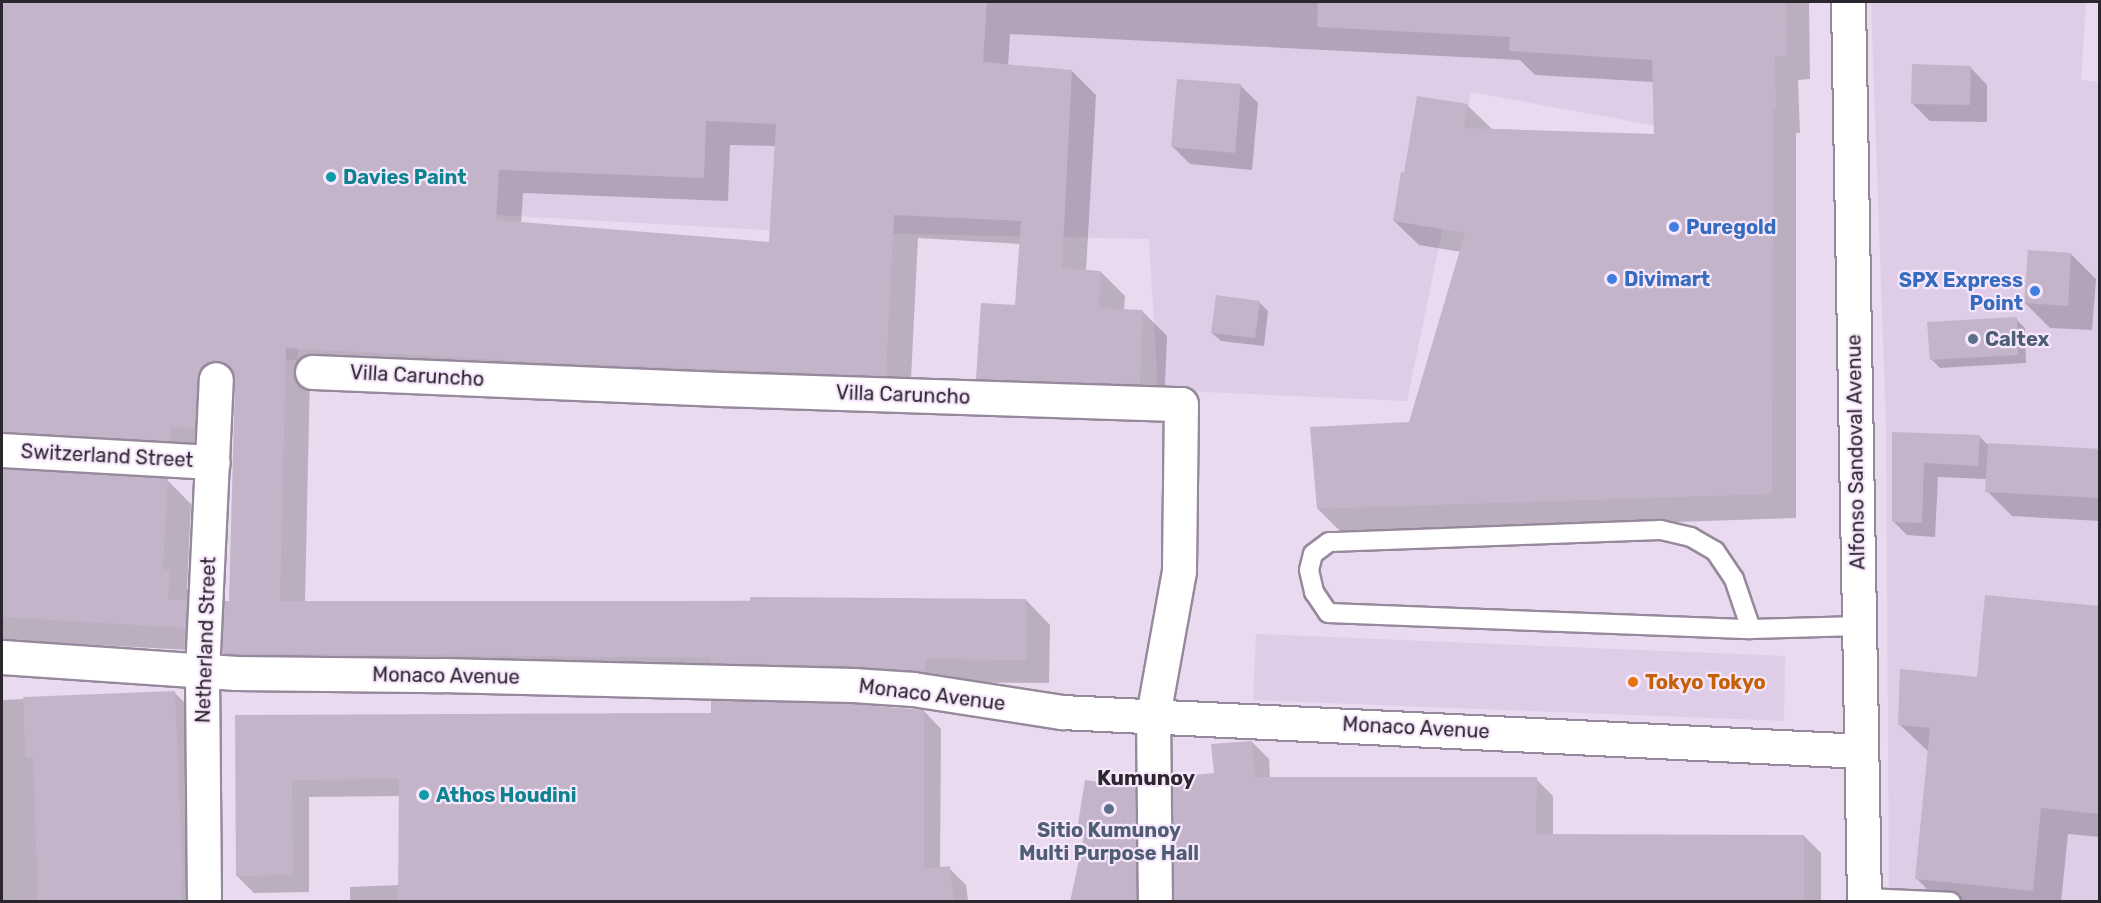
<!DOCTYPE html>
<html>
<head>
<meta charset="utf-8">
<style>
	body { margin:0 }
	#map { position:relative; width:2101px; height:903px; overflow:hidden; background:#e9daef; font-family:Rubik,sans-serif }
	div>[style] { position:absolute }
	.built>* { inset:0; background:#dfcce6 }
	.shadow>* { inset:0; background:#0003 }
	.building>* { inset:0; background:#c3b4c9 }
	.roads { filter:drop-shadow(2px 0 #97899c) drop-shadow(-2px 0 #97899c) drop-shadow(0 2px #97899c) drop-shadow(0 -2px #97899c) }
	.lane>* { height:18px; margin:-9px; padding:0 9px; transform-origin:9px; border-radius:9px; background:#fff }
	.street>* { height:33px; margin:-16.5px; padding:0 16.5px; transform-origin:16.5px; border-radius:16.5px; background:#fff }
	.secondary>* { height:33px; margin:-16.5px; padding:0 16.5px; transform-origin:16.5px; border-radius:16.5px; background:#fff }
	.dots>* { width:16px; height:16px; translate:-50% -50%; box-sizing:border-box; border:3px solid #f7e7fc; border-radius:50% }
	span { translate:-50% -50%; white-space:nowrap; text-align:center; line-height:1.15; -webkit-text-stroke:4.5px #f7e7fc; paint-order:stroke }
	.culture-label { font-size:20px; color:#0d838f; font-weight:700 }
	.left { translate:0 -50%; text-align:left }
	.shop-label { font-size:20px; color:#366cbe; font-weight:700 }
	.right { translate:-100% -50%; text-align:right }
	.service-label { font-size:20px; color:#4e5e75; font-weight:700 }
	.street-label { font-size:20px; color:#2c262e }
	.food-label { font-size:20px; color:#c56008; font-weight:700 }
	.neighbourhood-label { font-size:21px; color:#2c262e; font-weight:700 }
	.frame { position:absolute; inset:0; border:3px solid #2c262e; pointer-events:none }
</style>
</head>
<body>
<div id="map">
	<div class="built">
		<i style="clip-path:polygon(2px 2px,1667px 2px,1657px 126px,1471px 92px,1407px 401px,1158px 390px,1149px 239px,801px 232px,303px 204px,297px 360px,2px 341px)"></i>
		<i style="clip-path:polygon(1871px 2px,2086px 2px,2081px 80px,2100px 82px,2099px 901px,1889px 901px,1886px 425px)"></i>
		<i style="clip-path:polygon(1256px 634px,1785px 656px,1784px 721px,1253px 700px)"></i>
	</div>
	<div class="shadow">
		<i style="clip-path:polygon(evenodd,2px 2px,1809px 2px,1810px 79px,1798px 80px,1800px 133px,1796px 133px,1796px 518px,1342px 533px,1318px 509px,1411px 423px,1461px 252px,1419px 245px,1394px 221px,1405px 175px,1467px 105px,1492px 129px,1656px 135px,1654px 82px,1535px 75px,1520px 60px,1010px 34px,1008px 66px,1072px 71px,1096px 95px,1086px 271px,1101px 272px,1125px 296px,1124px 310px,1142px 311px,1167px 336px,1164px 408px,1002px 402px,978px 378px,1016px 307px,1021px 244px,918px 238px,910px 399px,310px 372px,305px 602px,1026px 600px,1050px 625px,1049px 683px,247px 677px,223px 653px,231px 602px,236px 385px,231px 386px,219px 452px,10px 465px,8px 471px,167px 480px,191px 504px,187px 589px,194px 596px,209px 651px,2px 640px,2px 2px,730px 145px,776px 146px,771px 243px,521px 224px,523px 193px,728px 201px,730px 145px)"></i>
		<i style="clip-path:polygon(1970px 67px,1987px 85px,1987px 122px,1930px 121px,1912px 103px)"></i>
		<i style="clip-path:polygon(1240px 85px,1258px 103px,1252px 170px,1190px 164px,1172px 146px)"></i>
		<i style="clip-path:polygon(2071px 254px,2096px 279px,2092px 330px,2050px 328px,2025px 303px)"></i>
		<i style="clip-path:polygon(1259px 302px,1268px 311px,1264px 346px,1221px 341px,1212px 333px)"></i>
		<i style="clip-path:polygon(2016px 319px,2025px 328px,2026px 363px,1940px 368px,1931px 359px)"></i>
		<i style="clip-path:polygon(1894px 433px,1979px 436px,1990px 447px,2100px 451px,2100px 521px,2012px 516px,1987px 491px,1987px 479px,1938px 477px,1935px 537px,1907px 535px,1893px 521px)"></i>
		<i style="clip-path:polygon(2100px 607px,2100px 837px,2068px 834px,2061px 902px,1940px 902px,1917px 879px,1929px 752px,1899px 724px)"></i>
		<i style="clip-path:polygon(174px 692px,192px 710px,198px 902px,2px 902px,2px 700px)"></i>
		<i style="clip-path:polygon(924px 711px,941px 729px,940px 869px,949px 868px,966px 885px,968px 900px,994px 902px,350px 902px,350px 887px,400px 885px,400px 796px,309px 797px,309px 892px,254px 893px,237px 876px,237px 717px)"></i>
		<i style="clip-path:polygon(1252px 742px,1269px 759px,1270px 778px,1536px 779px,1553px 796px,1553px 836px,1804px 836px,1821px 853px,1821px 902px,1175px 902px,1215px 775px)"></i>
		<i style="clip-path:polygon(1134px 788px,1152px 806px,1153px 902px,1072px 902px,1086px 837px,1079px 829px)"></i>
	</div>
	<div class="building">
		<i style="clip-path:polygon(evenodd,2px 2px,987px 2px,983px 62px,1072px 70px,1062px 268px,1101px 271px,1099px 308px,1143px 310px,1140px 384px,976px 379px,981px 303px,1015px 305px,1021px 221px,894px 215px,886px 376px,535px 362px,286px 348px,280px 601px,750px 601px,750px 597px,1026px 599px,1026px 660px,925px 659px,925px 672px,854px 666px,711px 663px,711px 658px,222px 653px,224px 601px,229px 601px,235px 380px,233px 371px,227px 364px,216px 360px,208px 362px,201px 368px,197px 378px,195px 428px,170px 427px,170px 441px,2px 432px,2px 2px,706px 121px,776px 124px,769px 242px,496px 220px,499px 170px,704px 178px,706px 121px)"></i>
		<i style="clip-path:polygon(1318px 2px,1786px 2px,1787px 56px,1775px 56px,1776px 110px,1773px 110px,1772px 494px,1317px 509px,1310px 427px,1409px 422px,1465px 233px,1393px 221px,1401px 172px,1404px 173px,1417px 96px,1468px 104px,1464px 128px,1654px 134px,1652px 60px,1509px 51px,1510px 37px,1317px 27px)"></i>
		<i style="clip-path:polygon(1912px 64px,1971px 66px,1970px 105px,1911px 104px)"></i>
		<i style="clip-path:polygon(1177px 79px,1241px 84px,1235px 153px,1171px 147px)"></i>
		<i style="clip-path:polygon(2028px 250px,2071px 253px,2068px 306px,2024px 303px)"></i>
		<i style="clip-path:polygon(1216px 295px,1260px 301px,1255px 338px,1211px 333px)"></i>
		<i style="clip-path:polygon(2017px 317px,2018px 355px,1930px 360px,1927px 322px)"></i>
		<i style="clip-path:polygon(1892px 432px,1980px 435px,1978px 466px,1924px 463px,1922px 523px,1892px 522px)"></i>
		<i style="clip-path:polygon(1988px 443px,2100px 449px,2100px 498px,1985px 492px)"></i>
		<i style="clip-path:polygon(2px 469px,168px 478px,163px 569px,170px 570px,168px 600px,187px 600px,185px 628px,2px 617px)"></i>
		<i style="clip-path:polygon(1985px 595px,2100px 606px,2100px 814px,2041px 808px,2033px 891px,1915px 879px,1930px 728px,1898px 725px,1900px 669px,1977px 677px)"></i>
		<i style="clip-path:polygon(175px 691px,183px 877px,181px 877px,182px 902px,38px 902px,33px 757px,25px 757px,23px 697px)"></i>
		<i style="clip-path:polygon(711px 700px,852px 704px,924px 710px,924px 869px,950px 866px,954px 902px,398px 902px,399px 779px,292px 780px,293px 875px,236px 876px,235px 715px,711px 713px)"></i>
		<i style="clip-path:polygon(1252px 741px,1255px 777px,1537px 777px,1536px 834px,1804px 835px,1804px 902px,1174px 902px,1172px 777px,1214px 773px,1211px 744px)"></i>
		<i style="clip-path:polygon(1085px 780px,1135px 787px,1136px 902px,1070px 902px,1085px 831px,1077px 830px)"></i>
	</div>
	<div class="roads">
		<div class="lane">
			<i style="left:1751px;top:629px;width:53px;rotate:-108.8deg"></i>
			<i style="left:1734px;top:579px;width:34px;rotate:-124deg"></i>
			<i style="left:1715px;top:551px;width:28px;rotate:-150deg"></i>
			<i style="left:1691px;top:537px;width:32px;rotate:-167deg"></i>
			<i style="left:1660px;top:530px;width:331px;rotate:177.9deg"></i>
			<i style="left:1329px;top:542px;width:20px;rotate:143deg"></i>
			<i style="left:1313px;top:554px;width:16px;rotate:104deg"></i>
			<i style="left:1309px;top:570px;width:23px;rotate:77deg"></i>
			<i style="left:1314px;top:592px;width:25px;rotate:56deg"></i>
			<i style="left:1328px;top:613px;width:423px;rotate:2.2deg"></i>
			<i style="left:1751px;top:629px;width:108px;rotate:-1.6deg"></i>
			<i style="left:1864px;top:898px;width:87px;rotate:2.6deg"></i>
		</div>
		<div class="street">
			<i style="left:312px;top:372px;width:410px;rotate:2.4deg"></i>
			<i style="left:722px;top:389px;width:459px;rotate:1.9deg"></i>
			<i style="left:1181px;top:404px;width:167px;rotate:90.7deg"></i>
			<i style="left:1179px;top:571px;width:146px;rotate:100.2deg"></i>
			<i style="left:1153px;top:715px;width:187px;rotate:89.4deg"></i>
			<i style="left:2px;top:450px;width:211px;rotate:3.3deg"></i>
			<i style="left:2px;top:657px;width:235px;rotate:3.9deg"></i>
			<i style="left:236px;top:673px;width:206px;rotate:0.6deg"></i>
			<i style="left:442px;top:675px;width:411px;rotate:1.4deg"></i>
			<i style="left:853px;top:685px;width:60px;rotate:3.8deg"></i>
			<i style="left:913px;top:689px;width:151px;rotate:8.8deg"></i>
			<i style="left:1062px;top:712px;width:800px;rotate:2.79deg"></i>
			<i style="left:204px;top:902px;width:230px;rotate:-90.5deg"></i>
			<i style="left:202px;top:672px;width:293px;rotate:-87.3deg"></i>
		</div>
		<div class="secondary">
			<i style="left:1848px;top:2px;width:900px;rotate:88.98deg"></i>
		</div>
	</div>
	<div class="dots">
		<i style="left:331px;top:177px;background:#0f9aa8"></i>
		<i style="left:1674px;top:227px;background:#3f7fe0"></i>
		<i style="left:1612px;top:279px;background:#3f7fe0"></i>
		<i style="left:2035px;top:291px;background:#3f7fe0"></i>
		<i style="left:1973px;top:339px;background:#5c6f8a"></i>
		<i style="left:1633px;top:682px;background:#e8710a"></i>
		<i style="left:424px;top:795px;background:#0f9aa8"></i>
		<i style="left:1109px;top:809px;background:#5c6f8a"></i>
	</div>
	<div class="culture-label">
		<span class="left" style="left:343px;top:177px">Davies Paint</span>
		<span class="left" style="left:436px;top:795px">Athos Houdini</span>
	</div>
	<div class="shop-label">
		<span class="left" style="left:1686px;top:227px">Puregold</span>
		<span class="left" style="left:1624px;top:279px">Divimart</span>
		<span class="right" style="left:2023px;top:292px">SPX Express<br>Point</span>
	</div>
	<div class="service-label">
		<span class="left" style="left:1985px;top:339px">Caltex</span>
		<span style="left:1109px;top:842px">Sitio Kumunoy<br>Multi Purpose Hall</span>
	</div>
	<div class="street-label">
		<span style="left:417px;top:376px;rotate:3deg">Villa Caruncho</span>
		<span style="left:903px;top:395px;rotate:2deg">Villa Caruncho</span>
		<span style="left:1856px;top:452px;rotate:-91deg">Alfonso Sandoval Avenue</span>
		<span style="left:107px;top:456px;rotate:3deg">Switzerland Street</span>
		<span style="left:206px;top:640px;rotate:-88deg">Netherland Street</span>
		<span style="left:446px;top:676px;rotate:1deg">Monaco Avenue</span>
		<span style="left:932px;top:695px;rotate:7deg">Monaco Avenue</span>
		<span style="left:1416px;top:728px;rotate:3deg">Monaco Avenue</span>
	</div>
	<div class="food-label">
		<span class="left" style="left:1645px;top:682px">Tokyo Tokyo</span>
	</div>
	<div class="neighbourhood-label">
		<span style="left:1146px;top:778px">Kumunoy</span>
	</div>
	<div class="frame"></div>
</div>
</body>
</html>
